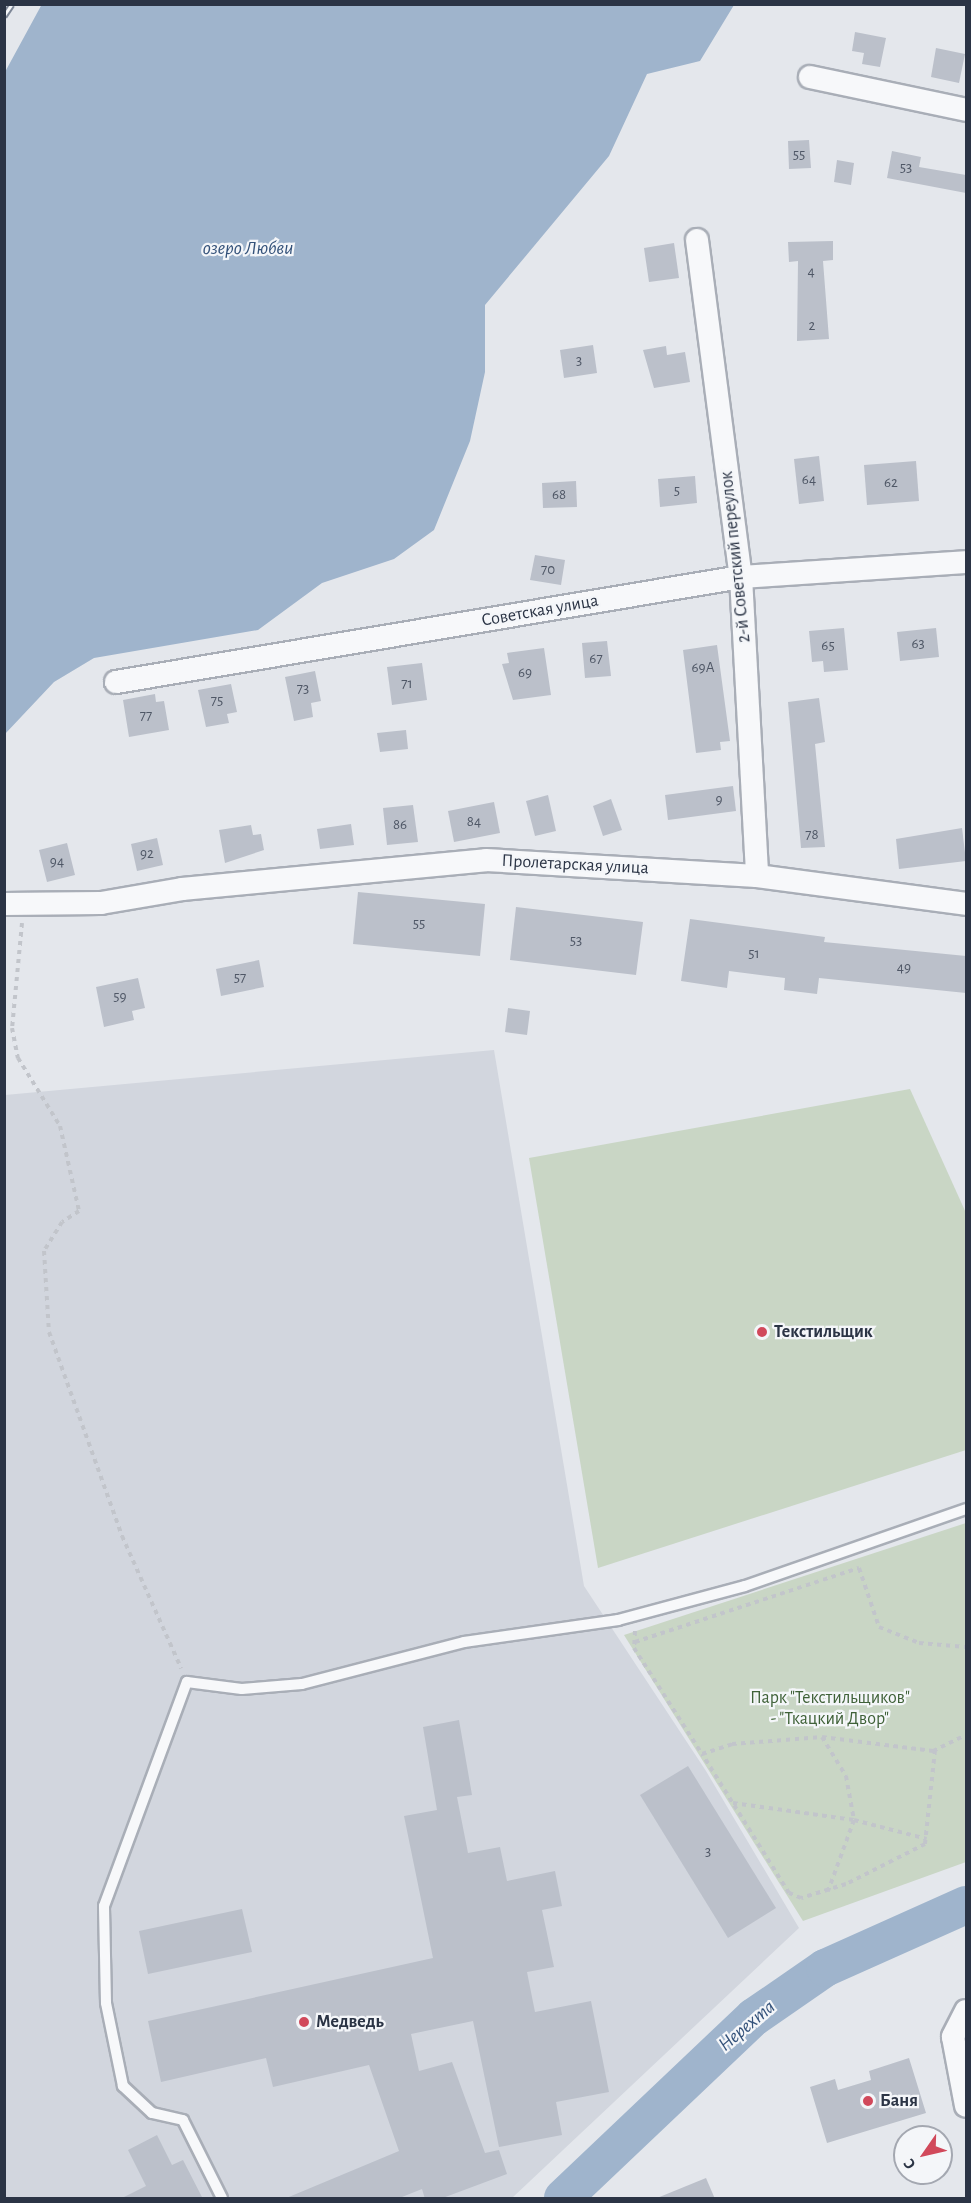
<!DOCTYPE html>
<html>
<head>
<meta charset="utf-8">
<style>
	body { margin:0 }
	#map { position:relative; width:971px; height:2203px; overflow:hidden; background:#e4e7ec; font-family:"Alegreya Sans",sans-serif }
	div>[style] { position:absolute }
	.built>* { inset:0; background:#d2d6de }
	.green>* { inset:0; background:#c9d6c5 }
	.water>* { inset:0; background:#9fb4cc }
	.river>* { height:38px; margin:-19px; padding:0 19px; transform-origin:19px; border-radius:19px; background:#9fb4cc }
	.building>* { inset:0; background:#bbc0ca }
	.path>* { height:4px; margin-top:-2px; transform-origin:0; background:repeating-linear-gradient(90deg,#c2c5cb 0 4.5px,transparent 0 9px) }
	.roads { filter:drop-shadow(2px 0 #a9aeb7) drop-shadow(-2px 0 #a9aeb7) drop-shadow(0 2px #a9aeb7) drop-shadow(0 -2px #a9aeb7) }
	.service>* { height:10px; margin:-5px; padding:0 5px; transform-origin:5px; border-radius:5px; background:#f7f8fa }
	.minor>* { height:22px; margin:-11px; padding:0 11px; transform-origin:11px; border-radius:11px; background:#f7f8fa }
	.rail>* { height:7px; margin-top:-3.5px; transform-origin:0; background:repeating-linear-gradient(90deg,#f4f6f9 0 14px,#7d8696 0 28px); box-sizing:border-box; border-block:2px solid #7d8696 }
	.dots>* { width:16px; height:16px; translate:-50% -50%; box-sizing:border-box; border:3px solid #f4f6f9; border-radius:50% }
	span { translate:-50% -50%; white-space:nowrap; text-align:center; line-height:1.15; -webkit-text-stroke:4.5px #f4f6f9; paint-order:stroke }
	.number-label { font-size:15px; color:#4f5766 }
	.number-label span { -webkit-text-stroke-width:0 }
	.street-label { font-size:18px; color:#2b3445 }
	.poi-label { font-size:18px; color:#2b3445; font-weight:700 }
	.left { translate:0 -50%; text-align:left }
	.park-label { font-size:18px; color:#3f6138 }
	.water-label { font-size:20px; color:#34527a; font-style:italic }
	.frame { position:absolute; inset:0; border:6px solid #2b3445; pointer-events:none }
	.north { position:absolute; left:893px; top:2125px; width:60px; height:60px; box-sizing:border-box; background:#f4f6f9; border:2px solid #a4a8b1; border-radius:50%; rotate:236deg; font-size:16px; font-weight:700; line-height:24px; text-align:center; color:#2b3445 }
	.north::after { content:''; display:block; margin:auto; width:21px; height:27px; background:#d1495b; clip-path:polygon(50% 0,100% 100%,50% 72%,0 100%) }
</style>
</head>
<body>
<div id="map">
	<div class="built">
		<i style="clip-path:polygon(494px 1050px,584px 1586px,706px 1771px,799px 1928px,512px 2198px,5px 2198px,5px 1095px)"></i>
	</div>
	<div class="green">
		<i style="clip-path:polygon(910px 1089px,966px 1213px,966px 1450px,598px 1568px,529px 1158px)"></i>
		<i style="clip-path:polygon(966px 1523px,966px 1862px,803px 1921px,624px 1635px)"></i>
	</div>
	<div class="water">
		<i style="clip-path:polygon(42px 4px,734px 5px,700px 61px,647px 74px,609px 156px,485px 305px,485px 372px,470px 441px,434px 530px,394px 559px,322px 583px,258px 630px,94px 658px,54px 682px,5px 734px,5px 72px)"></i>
	</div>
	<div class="river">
		<i style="left:563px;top:2198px;width:263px;rotate:-43.5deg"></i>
		<i style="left:754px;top:2017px;width:86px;rotate:-34.6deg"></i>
		<i style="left:825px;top:1968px;width:154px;rotate:-24.1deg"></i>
	</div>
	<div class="building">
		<i style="clip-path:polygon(855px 32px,886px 38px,880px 67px,862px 64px,864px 53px,852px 51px)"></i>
		<i style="clip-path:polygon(936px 48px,965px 54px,959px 83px,931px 77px)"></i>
		<i style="clip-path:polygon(809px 140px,811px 168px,789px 169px,788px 141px)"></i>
		<i style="clip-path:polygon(892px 151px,921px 157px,919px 167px,966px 175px,966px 193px,887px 178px)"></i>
		<i style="clip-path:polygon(837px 160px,854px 163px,851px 185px,834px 182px)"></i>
		<i style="clip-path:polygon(833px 241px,833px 260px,823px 261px,829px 339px,797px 341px,798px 261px,789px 262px,788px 242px)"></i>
		<i style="clip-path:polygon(674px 243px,679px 278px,649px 282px,644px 248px)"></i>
		<i style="clip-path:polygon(593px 345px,597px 373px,564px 378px,560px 350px)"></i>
		<i style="clip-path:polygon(666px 346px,667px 355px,685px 352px,690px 382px,654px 388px,643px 350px)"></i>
		<i style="clip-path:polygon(819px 456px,824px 501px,799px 504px,794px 459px)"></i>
		<i style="clip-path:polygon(916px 461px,919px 501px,867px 505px,864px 465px)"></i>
		<i style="clip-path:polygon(695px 476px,697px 503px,660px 507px,658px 479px)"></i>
		<i style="clip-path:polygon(576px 481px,577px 507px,543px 508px,542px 483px)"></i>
		<i style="clip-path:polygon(535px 555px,565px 560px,561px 585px,530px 580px)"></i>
		<i style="clip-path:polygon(844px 628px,848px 670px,824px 672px,823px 661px,812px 662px,809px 631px)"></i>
		<i style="clip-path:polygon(936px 628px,939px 657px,900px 661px,897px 632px)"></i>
		<i style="clip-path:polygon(607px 641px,611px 676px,585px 678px,582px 643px)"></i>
		<i style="clip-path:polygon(717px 645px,730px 741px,720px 742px,721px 750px,696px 753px,683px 650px)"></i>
		<i style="clip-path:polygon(544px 648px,551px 695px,513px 700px,502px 664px,509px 663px,507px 653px)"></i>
		<i style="clip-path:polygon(422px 663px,427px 700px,392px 705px,387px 667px)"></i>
		<i style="clip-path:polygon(315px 671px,321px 701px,311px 703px,313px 717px,294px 721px,285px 677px)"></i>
		<i style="clip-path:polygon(231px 684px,237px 712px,227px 714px,229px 723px,206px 727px,198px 690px)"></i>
		<i style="clip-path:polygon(155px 694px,156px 702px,164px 701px,169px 730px,129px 737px,123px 700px)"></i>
		<i style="clip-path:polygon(819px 698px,825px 742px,815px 744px,825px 847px,801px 848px,788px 702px)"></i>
		<i style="clip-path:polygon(406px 730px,408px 749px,380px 752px,377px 733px)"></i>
		<i style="clip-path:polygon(733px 786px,736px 811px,668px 820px,665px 795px)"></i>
		<i style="clip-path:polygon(548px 795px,556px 831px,535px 836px,526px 801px)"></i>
		<i style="clip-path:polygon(611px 799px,622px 830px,603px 836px,593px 806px)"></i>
		<i style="clip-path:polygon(494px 802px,500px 833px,454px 842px,448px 811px)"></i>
		<i style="clip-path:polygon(413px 805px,418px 842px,387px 845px,383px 808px)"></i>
		<i style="clip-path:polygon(351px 824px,354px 845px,320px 849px,317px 829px)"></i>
		<i style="clip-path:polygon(251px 825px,253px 835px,261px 834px,264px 850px,225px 863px,219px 830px)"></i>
		<i style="clip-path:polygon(962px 828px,966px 861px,899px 869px,896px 839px)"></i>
		<i style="clip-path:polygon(157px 838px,163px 865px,137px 871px,131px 844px)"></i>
		<i style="clip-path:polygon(67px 843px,75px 875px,47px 882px,39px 850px)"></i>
		<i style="clip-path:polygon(358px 892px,485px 904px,480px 956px,353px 944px)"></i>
		<i style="clip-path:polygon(516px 907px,643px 922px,636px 975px,510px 960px)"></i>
		<i style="clip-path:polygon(690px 919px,825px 937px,824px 942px,966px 956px,966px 993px,819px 978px,817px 994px,784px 990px,785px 978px,729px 971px,727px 988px,681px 981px)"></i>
		<i style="clip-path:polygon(259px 960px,264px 987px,221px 996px,216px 969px)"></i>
		<i style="clip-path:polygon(138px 978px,145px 1008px,132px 1011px,134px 1020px,104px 1027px,96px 987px)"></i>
		<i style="clip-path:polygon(508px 1008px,530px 1011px,527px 1035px,505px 1032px)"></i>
		<i style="clip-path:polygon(459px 1720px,472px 1795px,457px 1797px,468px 1853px,500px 1847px,507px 1881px,555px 1871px,562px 1906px,542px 1910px,554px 1967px,527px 1972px,535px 2012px,591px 2001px,609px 2092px,556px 2102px,562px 2135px,499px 2147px,473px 2021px,411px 2034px,419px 2071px,452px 2062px,485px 2153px,499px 2150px,507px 2174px,440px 2199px,425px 2199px,422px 2189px,397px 2199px,284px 2199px,399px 2151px,369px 2065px,273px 2087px,266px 2058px,161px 2082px,148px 2021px,433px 1958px,404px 1816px,437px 1810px,423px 1727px)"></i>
		<i style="clip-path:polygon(688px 1766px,776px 1908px,728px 1938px,640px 1795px)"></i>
		<i style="clip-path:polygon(242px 1909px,252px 1952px,148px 1974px,139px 1931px)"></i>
		<i style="clip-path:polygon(909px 2058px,926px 2113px,827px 2143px,810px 2087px,835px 2079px,838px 2090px,871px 2080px,869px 2071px)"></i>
		<i style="clip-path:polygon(157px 2135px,172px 2165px,183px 2160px,203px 2199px,120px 2199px,146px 2186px,128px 2150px)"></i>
		<i style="clip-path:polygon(706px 2178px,715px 2199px,657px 2199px,657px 2198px)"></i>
	</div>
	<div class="path">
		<i style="left:22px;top:923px;width:105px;rotate:95.4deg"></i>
		<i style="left:12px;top:1028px;width:31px;rotate:79deg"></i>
		<i style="left:18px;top:1058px;width:80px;rotate:58.3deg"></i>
		<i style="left:60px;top:1126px;width:87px;rotate:77.4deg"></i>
		<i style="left:79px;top:1211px;width:20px;rotate:147deg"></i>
		<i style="left:62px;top:1222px;width:34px;rotate:122deg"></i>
		<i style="left:44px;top:1251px;width:81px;rotate:86.5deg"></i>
		<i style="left:49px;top:1332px;width:217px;rotate:70.3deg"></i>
		<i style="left:122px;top:1536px;width:145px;rotate:65.9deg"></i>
		<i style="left:635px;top:1631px;width:17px;rotate:93deg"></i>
		<i style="left:634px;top:1648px;width:126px;rotate:57.3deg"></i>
		<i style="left:635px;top:1642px;width:236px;rotate:-18.3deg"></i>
		<i style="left:859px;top:1568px;width:62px;rotate:71.3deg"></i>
		<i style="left:879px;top:1627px;width:43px;rotate:21.8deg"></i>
		<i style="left:919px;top:1643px;width:47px;rotate:4.9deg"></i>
		<i style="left:822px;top:1737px;width:46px;rotate:58.4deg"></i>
		<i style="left:846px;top:1776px;width:45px;rotate:79.7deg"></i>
		<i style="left:854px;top:1820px;width:76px;rotate:110.1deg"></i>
		<i style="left:935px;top:1750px;width:95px;rotate:96.1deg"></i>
		<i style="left:925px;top:1844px;width:89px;rotate:153.1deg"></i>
		<i style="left:846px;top:1884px;width:47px;rotate:162.7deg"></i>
		<i style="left:801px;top:1898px;width:13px;rotate:-157deg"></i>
		<i style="left:789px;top:1893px;width:164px;rotate:-122deg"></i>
		<i style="left:702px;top:1754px;width:32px;rotate:-18deg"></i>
		<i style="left:732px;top:1744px;width:90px;rotate:-4.4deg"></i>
		<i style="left:822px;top:1737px;width:112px;rotate:7.2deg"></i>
		<i style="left:933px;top:1751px;width:37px;rotate:-26deg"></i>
		<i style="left:733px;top:1803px;width:122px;rotate:8deg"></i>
		<i style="left:854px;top:1820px;width:75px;rotate:14.6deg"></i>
	</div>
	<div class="roads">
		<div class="service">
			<i style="left:222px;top:2198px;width:87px;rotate:-116.6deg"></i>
			<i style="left:183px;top:2120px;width:32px;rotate:-167deg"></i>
			<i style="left:152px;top:2113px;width:40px;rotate:-137deg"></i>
			<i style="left:123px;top:2086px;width:85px;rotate:-101.6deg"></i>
			<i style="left:106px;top:2003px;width:97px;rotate:-91.2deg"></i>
			<i style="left:104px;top:1906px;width:239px;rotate:-69.7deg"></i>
			<i style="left:187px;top:1682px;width:55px;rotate:7.3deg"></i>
			<i style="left:242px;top:1689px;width:60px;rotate:-4.8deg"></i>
			<i style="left:302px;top:1684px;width:167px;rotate:-14.5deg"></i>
			<i style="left:464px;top:1642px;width:156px;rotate:-8.1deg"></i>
			<i style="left:618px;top:1620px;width:131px;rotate:-15deg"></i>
			<i style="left:745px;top:1586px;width:234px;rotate:-19.2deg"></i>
		</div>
		<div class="minor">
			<i style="left:810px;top:77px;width:159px;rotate:11.9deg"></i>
			<i style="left:697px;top:240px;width:340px;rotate:82.6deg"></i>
			<i style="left:741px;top:577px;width:299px;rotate:86.9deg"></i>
			<i style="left:116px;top:682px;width:634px;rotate:-9.54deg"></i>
			<i style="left:741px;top:577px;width:225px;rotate:-3.8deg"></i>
			<i style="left:4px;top:904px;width:97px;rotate:-0.6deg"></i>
			<i style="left:101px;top:903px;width:82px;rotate:-9.8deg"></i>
			<i style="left:182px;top:889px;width:305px;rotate:-5.4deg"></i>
			<i style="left:486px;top:860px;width:271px;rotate:3.4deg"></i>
			<i style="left:757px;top:876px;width:211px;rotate:7.6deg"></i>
			<i style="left:966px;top:2011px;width:29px;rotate:117deg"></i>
			<i style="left:953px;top:2037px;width:70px;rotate:79.3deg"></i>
		</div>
	</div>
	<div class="rail">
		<i style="left:4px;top:16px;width:14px;rotate:-56deg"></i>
	</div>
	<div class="dots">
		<i style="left:762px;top:1332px;background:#d1495b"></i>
		<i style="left:304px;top:2022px;background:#d1495b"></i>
		<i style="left:868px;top:2101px;background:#d1495b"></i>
	</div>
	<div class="number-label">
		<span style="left:799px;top:155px">55</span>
		<span style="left:906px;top:168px">53</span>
		<span style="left:811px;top:272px">4</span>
		<span style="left:812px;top:326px">2</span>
		<span style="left:579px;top:361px">3</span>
		<span style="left:809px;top:480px">64</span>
		<span style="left:891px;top:483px">62</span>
		<span style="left:677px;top:491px">5</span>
		<span style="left:559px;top:495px">68</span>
		<span style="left:548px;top:570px">70</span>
		<span style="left:918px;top:644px">63</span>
		<span style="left:828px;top:646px">65</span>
		<span style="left:596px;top:659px">67</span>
		<span style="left:703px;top:668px">69А</span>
		<span style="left:525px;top:673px">69</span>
		<span style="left:407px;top:684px">71</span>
		<span style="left:303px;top:689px">73</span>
		<span style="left:217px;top:701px">75</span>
		<span style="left:146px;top:716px">77</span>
		<span style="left:719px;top:800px">9</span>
		<span style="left:474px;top:822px">84</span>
		<span style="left:400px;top:825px">86</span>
		<span style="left:812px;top:835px">78</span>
		<span style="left:147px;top:854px">92</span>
		<span style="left:57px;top:862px">94</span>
		<span style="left:419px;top:924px">55</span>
		<span style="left:576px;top:941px">53</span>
		<span style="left:754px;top:954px">51</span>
		<span style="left:904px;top:968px">49</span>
		<span style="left:240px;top:978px">57</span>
		<span style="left:120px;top:997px">59</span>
		<span style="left:708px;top:1852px">3</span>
	</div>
	<div class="street-label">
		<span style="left:736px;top:557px;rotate:-96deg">2-й Советский переулок</span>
		<span style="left:540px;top:611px;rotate:-10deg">Советская улица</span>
		<span style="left:575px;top:865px;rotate:3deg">Пролетарская улица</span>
	</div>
	<div class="poi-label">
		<span class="left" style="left:774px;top:1332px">Текстильщик</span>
		<span class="left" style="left:316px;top:2022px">Медведь</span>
		<span class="left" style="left:880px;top:2101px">Баня</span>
	</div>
	<div class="park-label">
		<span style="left:830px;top:1709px">Парк "Текстильщиков"<br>- "Ткацкий Двор"</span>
	</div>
	<div class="water-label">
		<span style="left:248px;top:248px">озеро Любви</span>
		<span style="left:747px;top:2026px;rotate:-40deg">Нерехта</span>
	</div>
	<div class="frame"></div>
	<div class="north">С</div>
</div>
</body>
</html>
